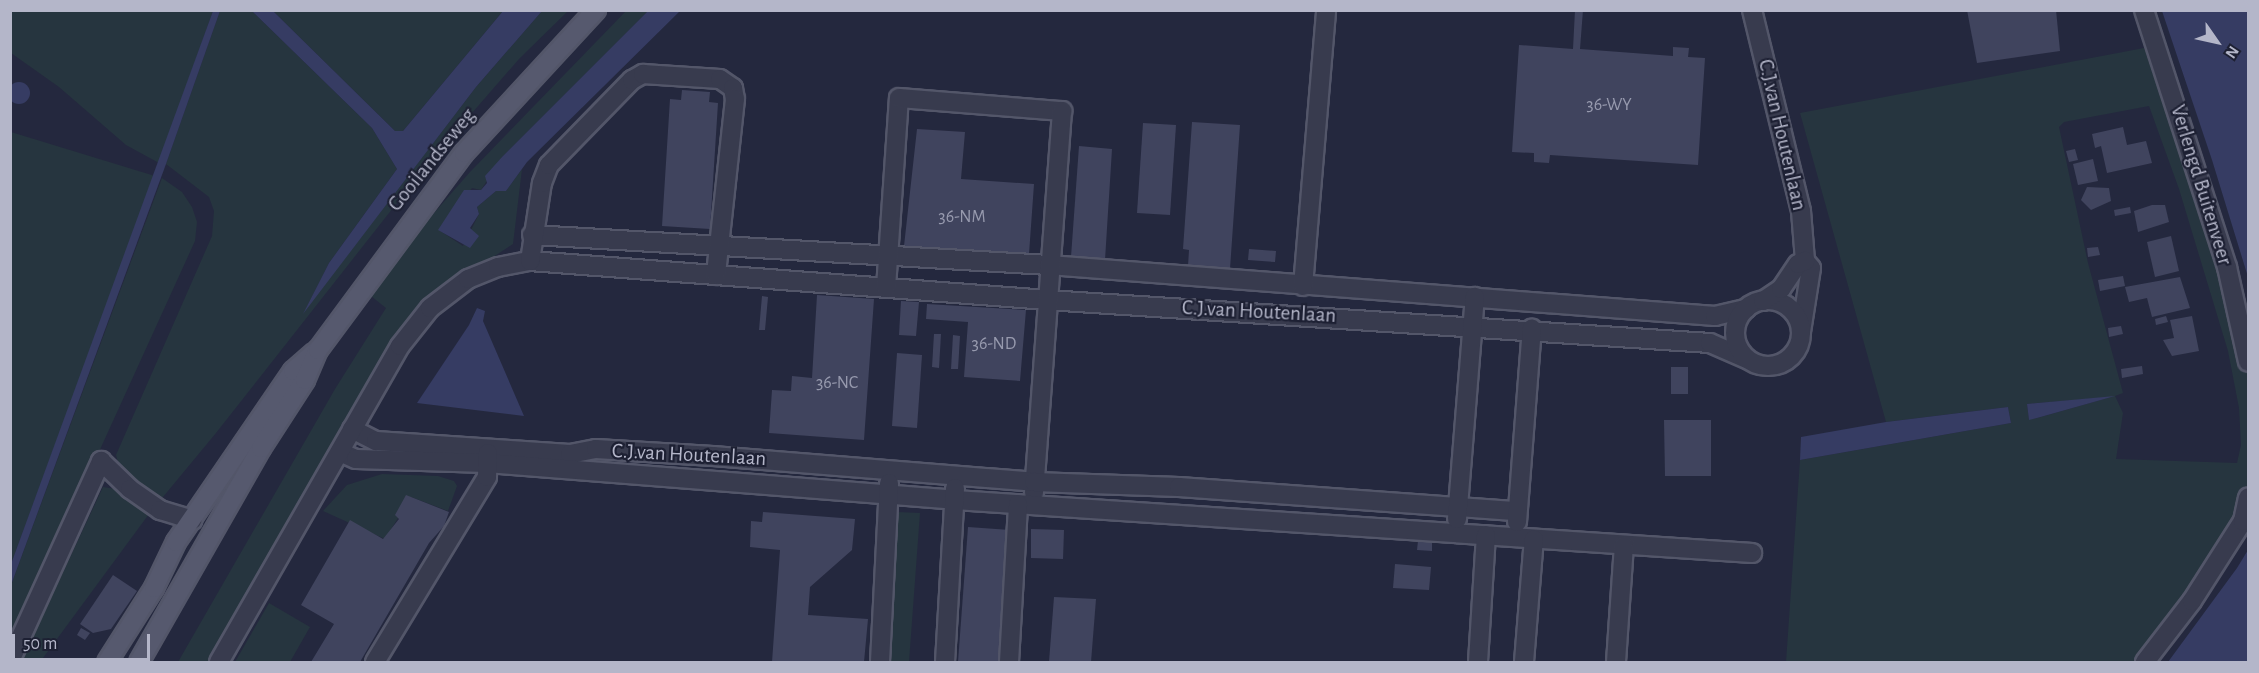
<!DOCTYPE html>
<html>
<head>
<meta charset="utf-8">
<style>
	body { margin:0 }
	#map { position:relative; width:2259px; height:673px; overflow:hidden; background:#24283e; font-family:"Alegreya Sans",sans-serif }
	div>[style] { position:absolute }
	.green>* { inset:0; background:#26353f }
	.water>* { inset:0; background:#363c63 }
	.round { border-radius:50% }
	.building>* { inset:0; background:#40445e }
	.roads { filter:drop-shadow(2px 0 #535669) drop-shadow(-2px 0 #535669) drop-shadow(0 2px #535669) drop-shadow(0 -2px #535669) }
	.minor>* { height:18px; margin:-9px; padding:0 9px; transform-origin:9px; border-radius:9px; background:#383b4e }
	.minor>.ring { margin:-9px; padding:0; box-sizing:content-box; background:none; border:18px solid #383b4e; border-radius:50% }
	.major>* { height:18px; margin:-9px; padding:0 9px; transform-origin:9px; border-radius:9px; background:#56596e }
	span { translate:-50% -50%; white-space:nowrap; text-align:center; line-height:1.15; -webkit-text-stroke:4.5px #1d2033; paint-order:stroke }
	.number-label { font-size:18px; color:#979aae }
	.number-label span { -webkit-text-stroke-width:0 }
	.street-label { font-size:21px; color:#b4b6c9 }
	.frame { position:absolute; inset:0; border:12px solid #b4b6c9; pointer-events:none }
	.north { position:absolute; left:2187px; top:12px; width:60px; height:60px; -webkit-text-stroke:4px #1d2033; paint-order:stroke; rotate:124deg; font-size:16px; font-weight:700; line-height:24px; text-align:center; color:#b4b6c9 }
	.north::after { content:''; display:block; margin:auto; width:21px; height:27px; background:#b4b6c9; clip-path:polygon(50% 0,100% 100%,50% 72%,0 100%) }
	.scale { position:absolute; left:12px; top:634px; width:138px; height:27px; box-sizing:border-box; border:3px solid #b4b6c9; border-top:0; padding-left:8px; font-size:18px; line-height:21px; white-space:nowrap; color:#b4b6c9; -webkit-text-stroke:4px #1d2033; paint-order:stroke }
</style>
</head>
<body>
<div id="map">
	<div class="green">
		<i style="clip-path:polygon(10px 11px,213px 11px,159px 163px,126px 145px,59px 87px,11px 53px)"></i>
		<i style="clip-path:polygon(220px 11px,252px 11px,372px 128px,397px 169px,329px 263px,306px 309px,476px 87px,542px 11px,568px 11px,519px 59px,426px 166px,216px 433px,163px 497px,158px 497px,119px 466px,116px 455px,212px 236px,214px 211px,209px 197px,166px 164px)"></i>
		<i style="clip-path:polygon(273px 11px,503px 11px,403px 131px,395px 131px)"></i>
		<i style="clip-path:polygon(626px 11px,648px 11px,502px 157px,481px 190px,472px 188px,439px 230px,463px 246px,479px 214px,477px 207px,496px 191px,506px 191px,522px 169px,513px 244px,426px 301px,406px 324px,209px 662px,178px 662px,335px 389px,386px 308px,371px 296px,420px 229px,470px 172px)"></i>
		<i style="clip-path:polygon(evenodd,2144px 48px,2170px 102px,2248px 363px,2248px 503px,2147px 662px,1786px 662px,1800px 460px,2011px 423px,2008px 407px,1886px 422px,1800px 113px,2144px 48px,2149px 106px,2179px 189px,2228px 351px,2239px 408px,2241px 445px,2237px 463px,2116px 459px,2123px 413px,2115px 396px,2123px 393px,2088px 263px,2059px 127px,2064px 122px,2149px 106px,2144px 48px,2111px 397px,2037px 418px,2029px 419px,2027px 404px,2111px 397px)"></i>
		<i style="clip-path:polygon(11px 132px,155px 176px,11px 564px)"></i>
		<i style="clip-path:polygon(162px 178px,182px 192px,192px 207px,197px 222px,195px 241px,11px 645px,11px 585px)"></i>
		<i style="clip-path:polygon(382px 474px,438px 476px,454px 481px,457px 486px,448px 511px,411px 497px,385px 539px,323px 511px,347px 485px)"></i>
		<i style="clip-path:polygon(103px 487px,116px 489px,149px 514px,40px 662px,21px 662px)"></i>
		<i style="clip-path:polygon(898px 512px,920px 513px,909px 662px,889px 662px)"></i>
		<i style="clip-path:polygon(269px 603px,310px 627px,290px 662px,235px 662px)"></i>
	</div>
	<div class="water">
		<i style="clip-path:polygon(213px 11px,220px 11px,166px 164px,11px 585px,11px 564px)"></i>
		<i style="clip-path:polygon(252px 11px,273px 11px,395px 131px,403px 131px,503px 11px,542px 11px,476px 87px,303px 314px,329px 263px,397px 169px,372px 128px)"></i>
		<i style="clip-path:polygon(648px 11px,680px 11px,527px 162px,506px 191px,496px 191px,477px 207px,479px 214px,470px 228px,479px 236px,470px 248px,438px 230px,464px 190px,481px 190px,487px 183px,485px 176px,502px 157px)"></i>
		<i style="clip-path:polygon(2162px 11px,2248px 11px,2248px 277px,2212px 160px)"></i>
		<i class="round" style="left:8px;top:82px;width:22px;height:22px"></i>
		<i style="clip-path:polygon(477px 308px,485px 311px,483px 321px,524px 416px,417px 403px,469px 325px)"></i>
		<i style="clip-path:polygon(2115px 396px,2037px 418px,2029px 420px,2027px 404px)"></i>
		<i style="clip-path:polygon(2008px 407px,2011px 423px,1800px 460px,1801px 437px,1886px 422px)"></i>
		<i style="clip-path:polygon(2248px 550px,2248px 662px,2168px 662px,2237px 568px)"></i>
	</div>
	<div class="building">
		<i style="clip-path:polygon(1575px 10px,1583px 10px,1580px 49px,1673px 56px,1673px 47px,1689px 48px,1688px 57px,1705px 58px,1698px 165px,1550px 155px,1549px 163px,1534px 162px,1534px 153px,1512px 152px,1519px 45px,1573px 49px)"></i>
		<i style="clip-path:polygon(1967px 10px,2056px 10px,2060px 51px,1977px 63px)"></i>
		<i style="clip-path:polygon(682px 90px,710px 92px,709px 102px,718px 103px,710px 229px,662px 226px,670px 99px,681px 100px)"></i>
		<i style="clip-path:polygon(1192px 122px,1240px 125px,1230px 269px,1188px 266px,1189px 250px,1183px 249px)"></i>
		<i style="clip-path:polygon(1143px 123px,1176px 125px,1170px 215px,1137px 213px)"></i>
		<i style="clip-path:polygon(2123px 127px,2127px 145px,2146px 141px,2152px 163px,2107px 173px,2101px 146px,2095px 148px,2092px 134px)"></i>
		<i style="clip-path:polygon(917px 129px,965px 132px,961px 179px,1034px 184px,1029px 254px,904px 246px)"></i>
		<i style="clip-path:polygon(1079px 146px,1112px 149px,1105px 260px,1071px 257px)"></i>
		<i style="clip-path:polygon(2075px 149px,2078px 160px,2069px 162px,2066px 151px)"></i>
		<i style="clip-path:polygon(2093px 159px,2098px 181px,2078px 185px,2073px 164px)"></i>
		<i style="clip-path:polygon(2087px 187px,2109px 188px,2111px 201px,2091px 210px,2081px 200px)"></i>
		<i style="clip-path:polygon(2152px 205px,2165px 205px,2169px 222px,2138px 232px,2134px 211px)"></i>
		<i style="clip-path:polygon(2130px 207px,2131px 213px,2115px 216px,2114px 210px)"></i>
		<i style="clip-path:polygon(2171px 236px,2179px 271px,2155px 277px,2147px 242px)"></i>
		<i style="clip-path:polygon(2098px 247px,2100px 255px,2088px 257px,2087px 248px)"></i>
		<i style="clip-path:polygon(1249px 249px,1276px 251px,1275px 262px,1248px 260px)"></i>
		<i style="clip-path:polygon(2123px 276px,2125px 286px,2100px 291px,2098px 280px)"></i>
		<i style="clip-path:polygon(2180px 277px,2190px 308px,2152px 317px,2147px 298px,2129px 302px,2125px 287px)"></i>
		<i style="clip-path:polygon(817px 295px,874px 299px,864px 440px,769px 433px,772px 390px,791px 391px,792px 376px,812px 378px)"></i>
		<i style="clip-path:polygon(762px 296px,768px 297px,765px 330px,759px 330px)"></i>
		<i style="clip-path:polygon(901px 301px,919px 302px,916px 336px,899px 335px)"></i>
		<i style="clip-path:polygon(927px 304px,1026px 310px,1020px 381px,964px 377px,968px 322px,926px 319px)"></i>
		<i style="clip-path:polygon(2166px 316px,2168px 322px,2156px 325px,2155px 319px)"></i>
		<i style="clip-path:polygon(2192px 316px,2199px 351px,2172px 356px,2163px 340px,2174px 338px,2170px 320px)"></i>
		<i style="clip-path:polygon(2121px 326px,2123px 334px,2109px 337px,2108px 328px)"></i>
		<i style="clip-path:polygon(934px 334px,941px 334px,939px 368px,932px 367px)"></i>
		<i style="clip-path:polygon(953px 335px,960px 336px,958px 369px,951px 369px)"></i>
		<i style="clip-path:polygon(897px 353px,922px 355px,917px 428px,892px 426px)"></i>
		<i style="clip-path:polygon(2142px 366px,2143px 374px,2122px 378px,2121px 369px)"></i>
		<i style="clip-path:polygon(1671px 367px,1688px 367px,1688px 394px,1671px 394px)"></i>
		<i style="clip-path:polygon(1664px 420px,1711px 420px,1711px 476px,1665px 476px)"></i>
		<i style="clip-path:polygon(406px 495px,449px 512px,444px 526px,429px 543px,360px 662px,311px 662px,334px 624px,301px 605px,350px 520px,383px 539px,399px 519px,395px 515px)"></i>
		<i style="clip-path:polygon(763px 512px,855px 519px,852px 550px,810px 587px,808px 615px,868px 619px,864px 662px,772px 662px,780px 550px,750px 547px,751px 521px,762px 522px)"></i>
		<i style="clip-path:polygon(968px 527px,1010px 530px,1001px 662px,958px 662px)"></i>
		<i style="clip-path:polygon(1031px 529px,1064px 530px,1063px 559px,1031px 558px)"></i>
		<i style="clip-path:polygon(1418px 541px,1432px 542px,1432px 551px,1417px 550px)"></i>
		<i style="clip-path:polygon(1395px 564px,1431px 567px,1429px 590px,1393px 588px)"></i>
		<i style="clip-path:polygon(113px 575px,137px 591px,111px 629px,93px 633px,80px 624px)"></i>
		<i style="clip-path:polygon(1054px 597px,1096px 599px,1091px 662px,1049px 662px)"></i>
		<i style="clip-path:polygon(81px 628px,90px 633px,85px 640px,77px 635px)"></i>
	</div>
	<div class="roads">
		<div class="minor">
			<i style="left:1752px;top:10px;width:207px;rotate:76.3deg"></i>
			<i style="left:1801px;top:211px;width:50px;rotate:85.4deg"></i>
			<i style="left:1805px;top:261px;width:9px;rotate:49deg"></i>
			<i style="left:1811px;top:268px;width:65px;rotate:98.9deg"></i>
			<i style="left:2144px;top:10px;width:270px;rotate:72.1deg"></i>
			<i style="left:2227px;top:267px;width:97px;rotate:77.5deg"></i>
			<i style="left:532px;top:235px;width:518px;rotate:3.32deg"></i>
			<i style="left:1049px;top:265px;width:668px;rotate:4.38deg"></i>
			<i style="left:1715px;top:316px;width:32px;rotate:-13deg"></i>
			<i style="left:530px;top:261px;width:518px;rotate:4.31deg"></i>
			<i style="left:1047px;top:300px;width:664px;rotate:3.71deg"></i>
			<i style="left:1710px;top:343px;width:40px;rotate:23.4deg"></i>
			<i style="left:1303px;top:286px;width:275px;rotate:-85.2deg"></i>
			<i style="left:886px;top:288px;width:190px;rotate:-86.1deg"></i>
			<i style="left:899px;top:98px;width:164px;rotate:4.6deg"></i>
			<i style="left:1062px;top:111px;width:383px;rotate:94.2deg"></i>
			<i class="ring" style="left:1735px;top:300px;width:48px;height:48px"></i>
			<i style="left:1763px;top:301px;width:22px;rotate:-34deg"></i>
			<i style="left:1781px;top:289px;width:30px;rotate:-56deg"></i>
			<i style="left:1798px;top:264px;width:8px;rotate:-23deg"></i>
			<i style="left:352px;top:429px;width:27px;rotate:27deg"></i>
			<i style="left:376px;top:441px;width:194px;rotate:3.8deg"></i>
			<i style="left:570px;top:454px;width:26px;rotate:-11deg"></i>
			<i style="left:596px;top:449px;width:117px;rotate:3.4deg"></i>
			<i style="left:713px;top:456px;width:322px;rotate:4.6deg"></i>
			<i style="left:1034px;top:482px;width:145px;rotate:2deg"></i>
			<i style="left:1179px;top:487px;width:339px;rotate:4.1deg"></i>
			<i style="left:340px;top:452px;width:17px;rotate:24deg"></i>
			<i style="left:356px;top:459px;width:131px;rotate:1.7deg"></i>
			<i style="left:487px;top:463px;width:469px;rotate:4.5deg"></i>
			<i style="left:955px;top:500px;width:799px;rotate:3.8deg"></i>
			<i style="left:1457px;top:519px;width:223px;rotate:-85.4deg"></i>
			<i style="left:1517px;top:522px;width:194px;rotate:-85.6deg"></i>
			<i style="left:10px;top:661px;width:220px;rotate:-65.5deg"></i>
			<i style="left:101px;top:461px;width:40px;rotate:44deg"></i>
			<i style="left:130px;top:489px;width:37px;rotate:35deg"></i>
			<i style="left:160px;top:510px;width:34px;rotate:17deg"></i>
			<i style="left:219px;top:662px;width:364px;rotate:-60.2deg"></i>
			<i style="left:400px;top:346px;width:48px;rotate:-51.7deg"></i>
			<i style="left:430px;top:308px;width:48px;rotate:-37.3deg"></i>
			<i style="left:468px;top:279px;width:32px;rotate:-22deg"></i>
			<i style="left:498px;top:267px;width:33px;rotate:-11deg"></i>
			<i style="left:530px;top:261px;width:79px;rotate:-81.3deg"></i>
			<i style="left:542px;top:183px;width:19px;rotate:-69deg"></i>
			<i style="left:549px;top:165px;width:119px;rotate:-45.7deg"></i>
			<i style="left:632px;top:80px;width:13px;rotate:-29deg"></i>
			<i style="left:643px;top:74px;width:77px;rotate:3.7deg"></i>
			<i style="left:720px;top:79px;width:16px;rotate:35deg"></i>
			<i style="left:733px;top:88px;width:11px;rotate:80deg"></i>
			<i style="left:735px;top:99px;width:177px;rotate:96.2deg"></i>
			<i style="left:375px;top:662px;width:216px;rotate:-58.8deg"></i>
			<i style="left:487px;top:477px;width:24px;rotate:-88deg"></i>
			<i style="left:880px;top:662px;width:179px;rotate:-87.1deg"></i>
			<i style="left:945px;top:662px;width:174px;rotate:-86.7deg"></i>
			<i style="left:1009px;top:662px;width:158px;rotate:-86.7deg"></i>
			<i style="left:1478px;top:662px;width:127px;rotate:-86.4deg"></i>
			<i style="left:1524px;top:662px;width:123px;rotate:-85.4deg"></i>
			<i style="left:1616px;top:662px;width:117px;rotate:-86.1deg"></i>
			<i style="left:2145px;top:662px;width:77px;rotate:-52.4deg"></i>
			<i style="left:2192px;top:601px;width:95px;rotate:-57.5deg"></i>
			<i style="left:2243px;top:521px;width:24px;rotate:-78deg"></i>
		</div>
		<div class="major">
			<i style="left:107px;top:662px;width:88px;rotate:-57.6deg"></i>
			<i style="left:154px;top:588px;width:51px;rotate:-64.4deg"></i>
			<i style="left:176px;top:542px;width:207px;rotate:-55.6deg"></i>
			<i style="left:293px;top:371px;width:28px;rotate:-41deg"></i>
			<i style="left:139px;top:662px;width:246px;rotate:-60.3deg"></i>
			<i style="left:261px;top:448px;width:81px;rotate:-57.1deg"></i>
			<i style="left:305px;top:380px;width:33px;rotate:-67deg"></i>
			<i style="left:318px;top:350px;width:245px;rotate:-53.5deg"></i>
			<i style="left:464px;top:153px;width:195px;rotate:-47.3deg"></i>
		</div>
	</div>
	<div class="number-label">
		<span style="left:1609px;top:105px">36-WY</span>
		<span style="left:962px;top:217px">36-NM</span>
		<span style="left:994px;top:344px">36-ND</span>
		<span style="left:837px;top:383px">36-NC</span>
	</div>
	<div class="street-label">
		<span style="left:1782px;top:135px;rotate:77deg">C.J.van Houtenlaan</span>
		<span style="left:432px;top:160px;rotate:-51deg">Gooilandseweg</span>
		<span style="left:2201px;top:185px;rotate:73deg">Verlengd Buitenveer</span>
		<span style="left:1259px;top:312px;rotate:3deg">C.J.van Houtenlaan</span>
		<span style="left:689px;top:455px;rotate:3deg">C.J.van Houtenlaan</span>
	</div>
	<div class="frame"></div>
	<div class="north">N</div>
	<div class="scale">50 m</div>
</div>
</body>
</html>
